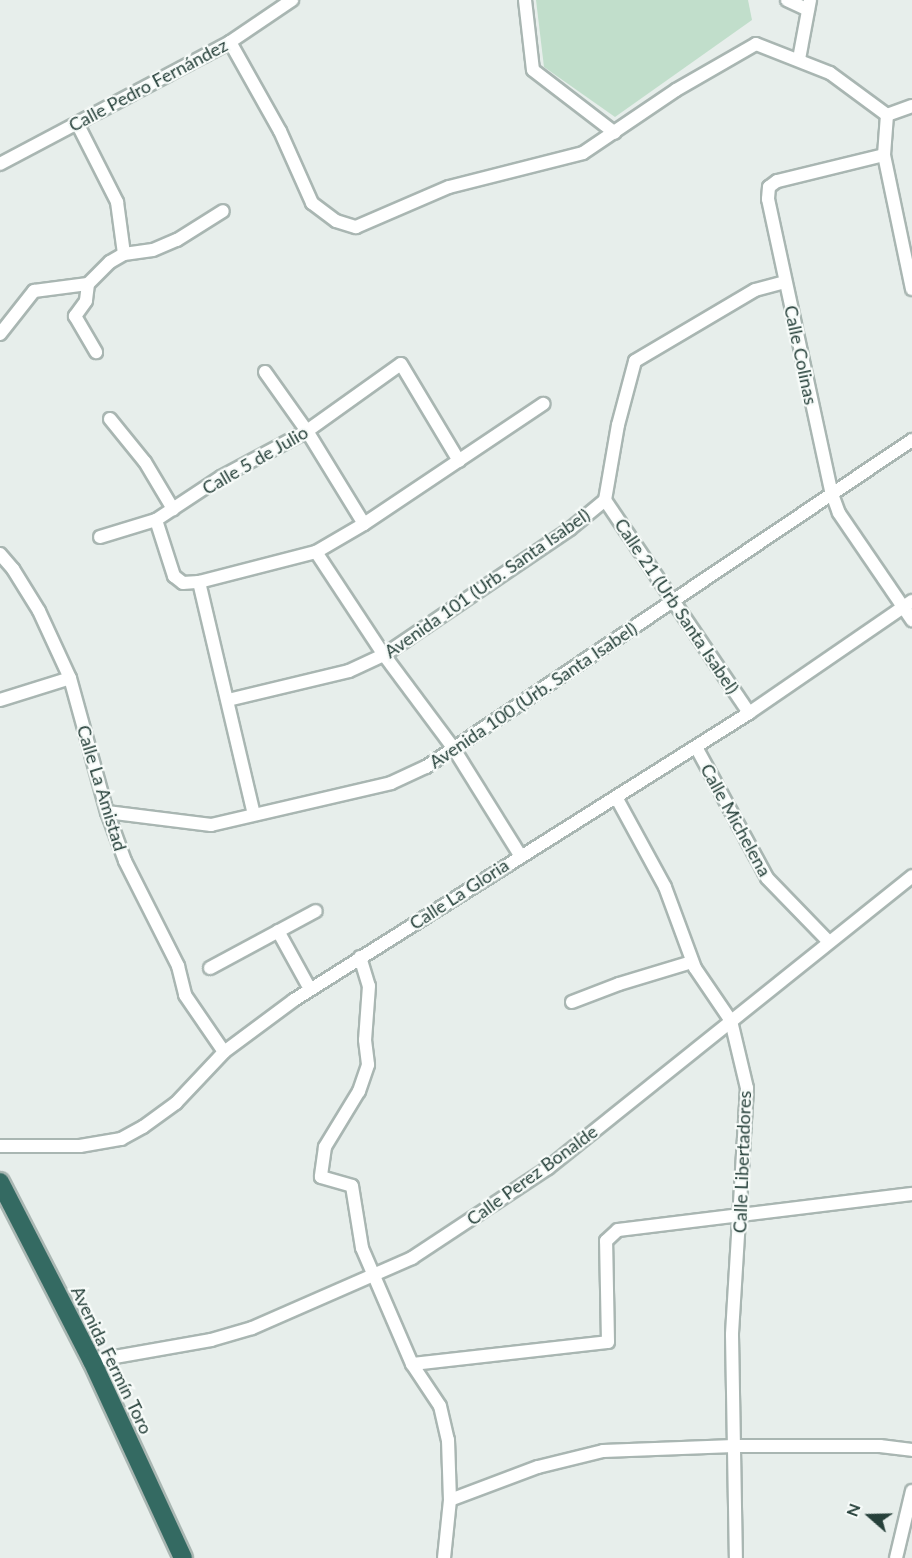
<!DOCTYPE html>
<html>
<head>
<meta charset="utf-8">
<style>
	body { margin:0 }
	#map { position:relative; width:912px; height:1558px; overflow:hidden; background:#e7eeeb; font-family:Lato,sans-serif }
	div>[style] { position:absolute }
	.green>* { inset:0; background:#c1decb }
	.roads { filter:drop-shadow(2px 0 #a9b6b2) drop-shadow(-2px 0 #a9b6b2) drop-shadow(0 2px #a9b6b2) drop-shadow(0 -2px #a9b6b2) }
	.street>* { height:12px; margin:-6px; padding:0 6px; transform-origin:6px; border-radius:6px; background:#fff }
	.highway>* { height:18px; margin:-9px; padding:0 9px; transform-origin:9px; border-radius:9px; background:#346a62 }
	span { translate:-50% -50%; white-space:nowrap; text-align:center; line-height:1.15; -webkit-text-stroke:4.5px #f7fbf9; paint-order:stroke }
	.street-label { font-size:18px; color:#26403a }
	.north { position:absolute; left:840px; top:1486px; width:60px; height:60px; -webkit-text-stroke:4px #f7fbf9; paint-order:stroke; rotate:290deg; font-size:16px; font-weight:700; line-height:24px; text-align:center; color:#26403a }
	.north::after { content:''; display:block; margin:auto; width:21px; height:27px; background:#26403a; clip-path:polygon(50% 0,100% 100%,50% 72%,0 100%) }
</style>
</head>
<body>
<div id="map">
	<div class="green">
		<i style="clip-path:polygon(536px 0,748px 0,752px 20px,615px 117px,544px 67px)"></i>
	</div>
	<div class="roads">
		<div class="street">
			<i style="left:525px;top:0;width:70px;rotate:83.5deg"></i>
			<i style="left:533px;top:70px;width:103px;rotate:37.5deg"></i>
			<i style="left:787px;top:0;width:23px;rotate:25deg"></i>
			<i style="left:230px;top:42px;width:102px;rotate:60.7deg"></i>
			<i style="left:280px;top:131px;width:79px;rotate:66deg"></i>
			<i style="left:312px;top:203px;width:30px;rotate:37deg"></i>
			<i style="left:336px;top:221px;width:21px;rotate:17deg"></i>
			<i style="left:356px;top:227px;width:101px;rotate:-23.3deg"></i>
			<i style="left:449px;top:187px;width:138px;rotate:-14.2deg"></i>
			<i style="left:583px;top:153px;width:112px;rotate:-34.1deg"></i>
			<i style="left:676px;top:90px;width:92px;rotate:-29.9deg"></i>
			<i style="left:756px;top:44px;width:79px;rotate:21.4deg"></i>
			<i style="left:830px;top:73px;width:71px;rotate:36.4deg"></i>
			<i style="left:799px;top:59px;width:60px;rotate:-79.4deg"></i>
			<i style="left:912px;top:106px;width:27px;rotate:160deg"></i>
			<i style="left:887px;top:115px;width:40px;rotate:94.3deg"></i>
			<i style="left:884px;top:155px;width:137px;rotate:78.2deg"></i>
			<i style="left:77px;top:123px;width:89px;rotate:63.1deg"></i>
			<i style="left:117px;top:202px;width:52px;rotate:82.3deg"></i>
			<i style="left:884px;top:155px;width:110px;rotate:166.3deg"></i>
			<i style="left:777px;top:181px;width:10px;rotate:143deg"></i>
			<i style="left:769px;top:187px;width:12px;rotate:95deg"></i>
			<i style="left:768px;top:199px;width:302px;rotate:77.8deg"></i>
			<i style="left:832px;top:494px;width:20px;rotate:70deg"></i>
			<i style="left:839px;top:513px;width:130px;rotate:55.7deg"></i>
			<i style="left:0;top:164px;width:260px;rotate:-27.9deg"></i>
			<i style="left:230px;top:42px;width:75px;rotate:-34.1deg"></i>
			<i style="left:88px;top:284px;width:17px;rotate:97deg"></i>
			<i style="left:86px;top:301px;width:19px;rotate:126deg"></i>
			<i style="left:75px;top:316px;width:42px;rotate:59.7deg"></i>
			<i style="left:0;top:334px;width:55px;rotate:-51.7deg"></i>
			<i style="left:34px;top:291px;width:54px;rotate:-7.4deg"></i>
			<i style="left:88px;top:284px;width:31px;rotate:-45deg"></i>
			<i style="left:110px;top:262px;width:16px;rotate:-30deg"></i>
			<i style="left:124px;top:254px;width:29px;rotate:-8deg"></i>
			<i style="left:153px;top:250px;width:26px;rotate:-23deg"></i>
			<i style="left:177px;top:240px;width:54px;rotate:-32.2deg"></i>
			<i style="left:265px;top:372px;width:72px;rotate:54.6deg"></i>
			<i style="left:307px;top:431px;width:109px;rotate:58.5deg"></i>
			<i style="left:110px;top:419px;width:55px;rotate:50.9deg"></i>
			<i style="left:145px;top:462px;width:55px;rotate:59.2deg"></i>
			<i style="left:605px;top:500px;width:76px;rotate:-80.2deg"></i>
			<i style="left:618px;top:425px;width:66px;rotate:-75.1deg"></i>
			<i style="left:635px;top:361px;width:139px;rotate:-30.6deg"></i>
			<i style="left:755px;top:290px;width:31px;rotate:-15deg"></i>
			<i style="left:605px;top:500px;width:257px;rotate:55.9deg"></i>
			<i style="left:156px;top:520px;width:59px;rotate:72.2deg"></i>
			<i style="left:174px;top:576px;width:11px;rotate:38deg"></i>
			<i style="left:183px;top:583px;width:16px;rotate:-4deg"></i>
			<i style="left:199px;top:582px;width:121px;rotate:-14.4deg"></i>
			<i style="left:316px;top:552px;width:56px;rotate:-30.3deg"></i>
			<i style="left:364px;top:524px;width:216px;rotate:-33.8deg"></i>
			<i style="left:100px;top:537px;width:59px;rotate:-16.9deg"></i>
			<i style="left:156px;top:520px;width:78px;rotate:-33.5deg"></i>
			<i style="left:221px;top:477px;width:98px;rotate:-28.1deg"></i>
			<i style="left:307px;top:431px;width:115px;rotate:-35.5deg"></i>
			<i style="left:401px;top:364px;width:113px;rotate:59.1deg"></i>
			<i style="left:316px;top:552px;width:123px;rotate:56.6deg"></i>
			<i style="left:384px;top:655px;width:117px;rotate:53.3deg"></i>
			<i style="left:454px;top:749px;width:125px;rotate:58.1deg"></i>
			<i style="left:0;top:554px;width:20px;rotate:49deg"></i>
			<i style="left:13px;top:569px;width:49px;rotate:58.2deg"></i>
			<i style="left:39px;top:611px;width:74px;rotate:65.2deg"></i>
			<i style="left:70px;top:678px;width:139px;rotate:74.6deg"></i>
			<i style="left:107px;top:812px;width:52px;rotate:69.8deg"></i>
			<i style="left:125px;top:861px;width:118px;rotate:63.2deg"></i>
			<i style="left:178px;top:966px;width:30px;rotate:76deg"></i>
			<i style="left:185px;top:995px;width:69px;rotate:55.6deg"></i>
			<i style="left:199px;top:582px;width:238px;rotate:76.7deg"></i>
			<i style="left:0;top:700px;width:73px;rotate:-17.4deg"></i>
			<i style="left:228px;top:700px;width:124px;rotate:-13.5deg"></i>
			<i style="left:349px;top:671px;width:38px;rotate:-25deg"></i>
			<i style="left:384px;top:655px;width:225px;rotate:-34.1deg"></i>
			<i style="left:570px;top:529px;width:45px;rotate:-39.6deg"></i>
			<i style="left:696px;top:747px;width:149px;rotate:61.5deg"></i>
			<i style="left:767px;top:878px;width:89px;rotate:45.9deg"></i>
			<i style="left:616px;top:797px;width:102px;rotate:61.4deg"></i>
			<i style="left:665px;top:887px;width:86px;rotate:69.7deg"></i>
			<i style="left:695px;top:968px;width:64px;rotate:55.8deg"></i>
			<i style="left:731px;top:1021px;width:69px;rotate:76.6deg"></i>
			<i style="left:747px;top:1088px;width:247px;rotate:93.5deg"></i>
			<i style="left:732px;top:1335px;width:223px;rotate:89deg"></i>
			<i style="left:107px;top:812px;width:105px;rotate:7.1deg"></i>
			<i style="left:211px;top:825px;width:185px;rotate:-13.1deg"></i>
			<i style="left:391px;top:783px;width:38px;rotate:-25deg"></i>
			<i style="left:426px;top:767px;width:586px;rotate:-33.93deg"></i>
			<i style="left:278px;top:931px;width:66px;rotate:61.1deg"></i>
			<i style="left:360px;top:957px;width:30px;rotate:73deg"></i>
			<i style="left:369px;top:986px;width:54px;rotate:94.2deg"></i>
			<i style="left:365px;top:1040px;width:25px;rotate:83deg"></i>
			<i style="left:368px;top:1065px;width:28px;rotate:109deg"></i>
			<i style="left:359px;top:1091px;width:66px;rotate:121.3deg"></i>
			<i style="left:325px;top:1147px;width:30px;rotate:98deg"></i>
			<i style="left:321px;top:1177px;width:32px;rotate:16deg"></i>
			<i style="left:352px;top:1186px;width:63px;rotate:80.8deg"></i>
			<i style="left:362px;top:1248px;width:126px;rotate:66.7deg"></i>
			<i style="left:412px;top:1364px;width:50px;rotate:56.3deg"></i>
			<i style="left:440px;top:1406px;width:35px;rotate:77deg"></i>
			<i style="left:448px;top:1440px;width:60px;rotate:88.1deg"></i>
			<i style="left:450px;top:1500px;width:58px;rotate:95.9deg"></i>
			<i style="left:210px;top:968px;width:120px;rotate:-28.3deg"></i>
			<i style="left:572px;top:1002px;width:50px;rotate:-21deg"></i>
			<i style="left:619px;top:984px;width:76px;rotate:-16.8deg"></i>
			<i style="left:0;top:1146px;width:80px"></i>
			<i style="left:80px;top:1146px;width:42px;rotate:-9.7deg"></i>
			<i style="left:121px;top:1139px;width:25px;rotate:-29deg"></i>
			<i style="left:143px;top:1127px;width:41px;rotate:-36deg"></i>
			<i style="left:176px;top:1103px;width:70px;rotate:-46.7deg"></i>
			<i style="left:224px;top:1052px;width:87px;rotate:-36.6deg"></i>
			<i style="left:294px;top:1000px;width:538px;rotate:-32.24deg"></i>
			<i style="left:749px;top:713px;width:198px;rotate:-34.5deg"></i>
			<i style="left:92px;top:1361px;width:121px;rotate:-10deg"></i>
			<i style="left:211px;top:1340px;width:43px;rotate:-16.3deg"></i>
			<i style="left:252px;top:1328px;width:175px;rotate:-23.6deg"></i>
			<i style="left:412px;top:1258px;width:163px;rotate:-33.5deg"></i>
			<i style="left:548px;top:1168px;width:467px;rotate:-38.7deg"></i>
			<i style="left:412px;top:1364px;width:197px;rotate:-6.4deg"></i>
			<i style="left:608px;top:1342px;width:101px;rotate:-91.1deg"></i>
			<i style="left:606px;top:1241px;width:16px;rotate:-43deg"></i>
			<i style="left:618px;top:1230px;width:296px;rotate:-7deg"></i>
			<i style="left:450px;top:1500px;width:94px;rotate:-20.6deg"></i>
			<i style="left:538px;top:1467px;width:67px;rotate:-13.8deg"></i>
			<i style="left:603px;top:1451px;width:131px;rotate:-2.2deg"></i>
			<i style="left:734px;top:1446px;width:146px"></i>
			<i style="left:880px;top:1446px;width:32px;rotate:7deg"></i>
			<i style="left:896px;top:1558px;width:69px;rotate:-76.6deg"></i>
		</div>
		<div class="highway">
			<i style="left:0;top:1182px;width:201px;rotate:62.8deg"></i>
			<i style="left:92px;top:1361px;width:217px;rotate:65.2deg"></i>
		</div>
	</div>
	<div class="street-label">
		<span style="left:148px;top:85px;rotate:-28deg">Calle Pedro Fernández</span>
		<span style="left:801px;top:355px;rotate:78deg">Calle Colinas</span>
		<span style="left:255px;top:460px;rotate:-30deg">Calle 5 de Julio</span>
		<span style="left:487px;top:583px;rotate:-35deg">Avenida 101 (Urb. Santa Isabel)</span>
		<span style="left:677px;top:606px;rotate:56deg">Calle 21 (Urb Santa Isabel)</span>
		<span style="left:533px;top:695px;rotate:-34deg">Avenida 100 (Urb. Santa Isabel)</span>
		<span style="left:102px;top:788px;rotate:73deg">Calle La Amistad</span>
		<span style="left:736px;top:820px;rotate:61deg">Calle Michelena</span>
		<span style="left:459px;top:894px;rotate:-33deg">Calle La Gloria</span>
		<span style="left:742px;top:1162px;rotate:-88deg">Calle Libertadores</span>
		<span style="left:532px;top:1175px;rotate:-36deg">Calle Perez Bonalde</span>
		<span style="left:112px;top:1360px;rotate:64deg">Avenida Fermín Toro</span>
	</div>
	<div class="north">N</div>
</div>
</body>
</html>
